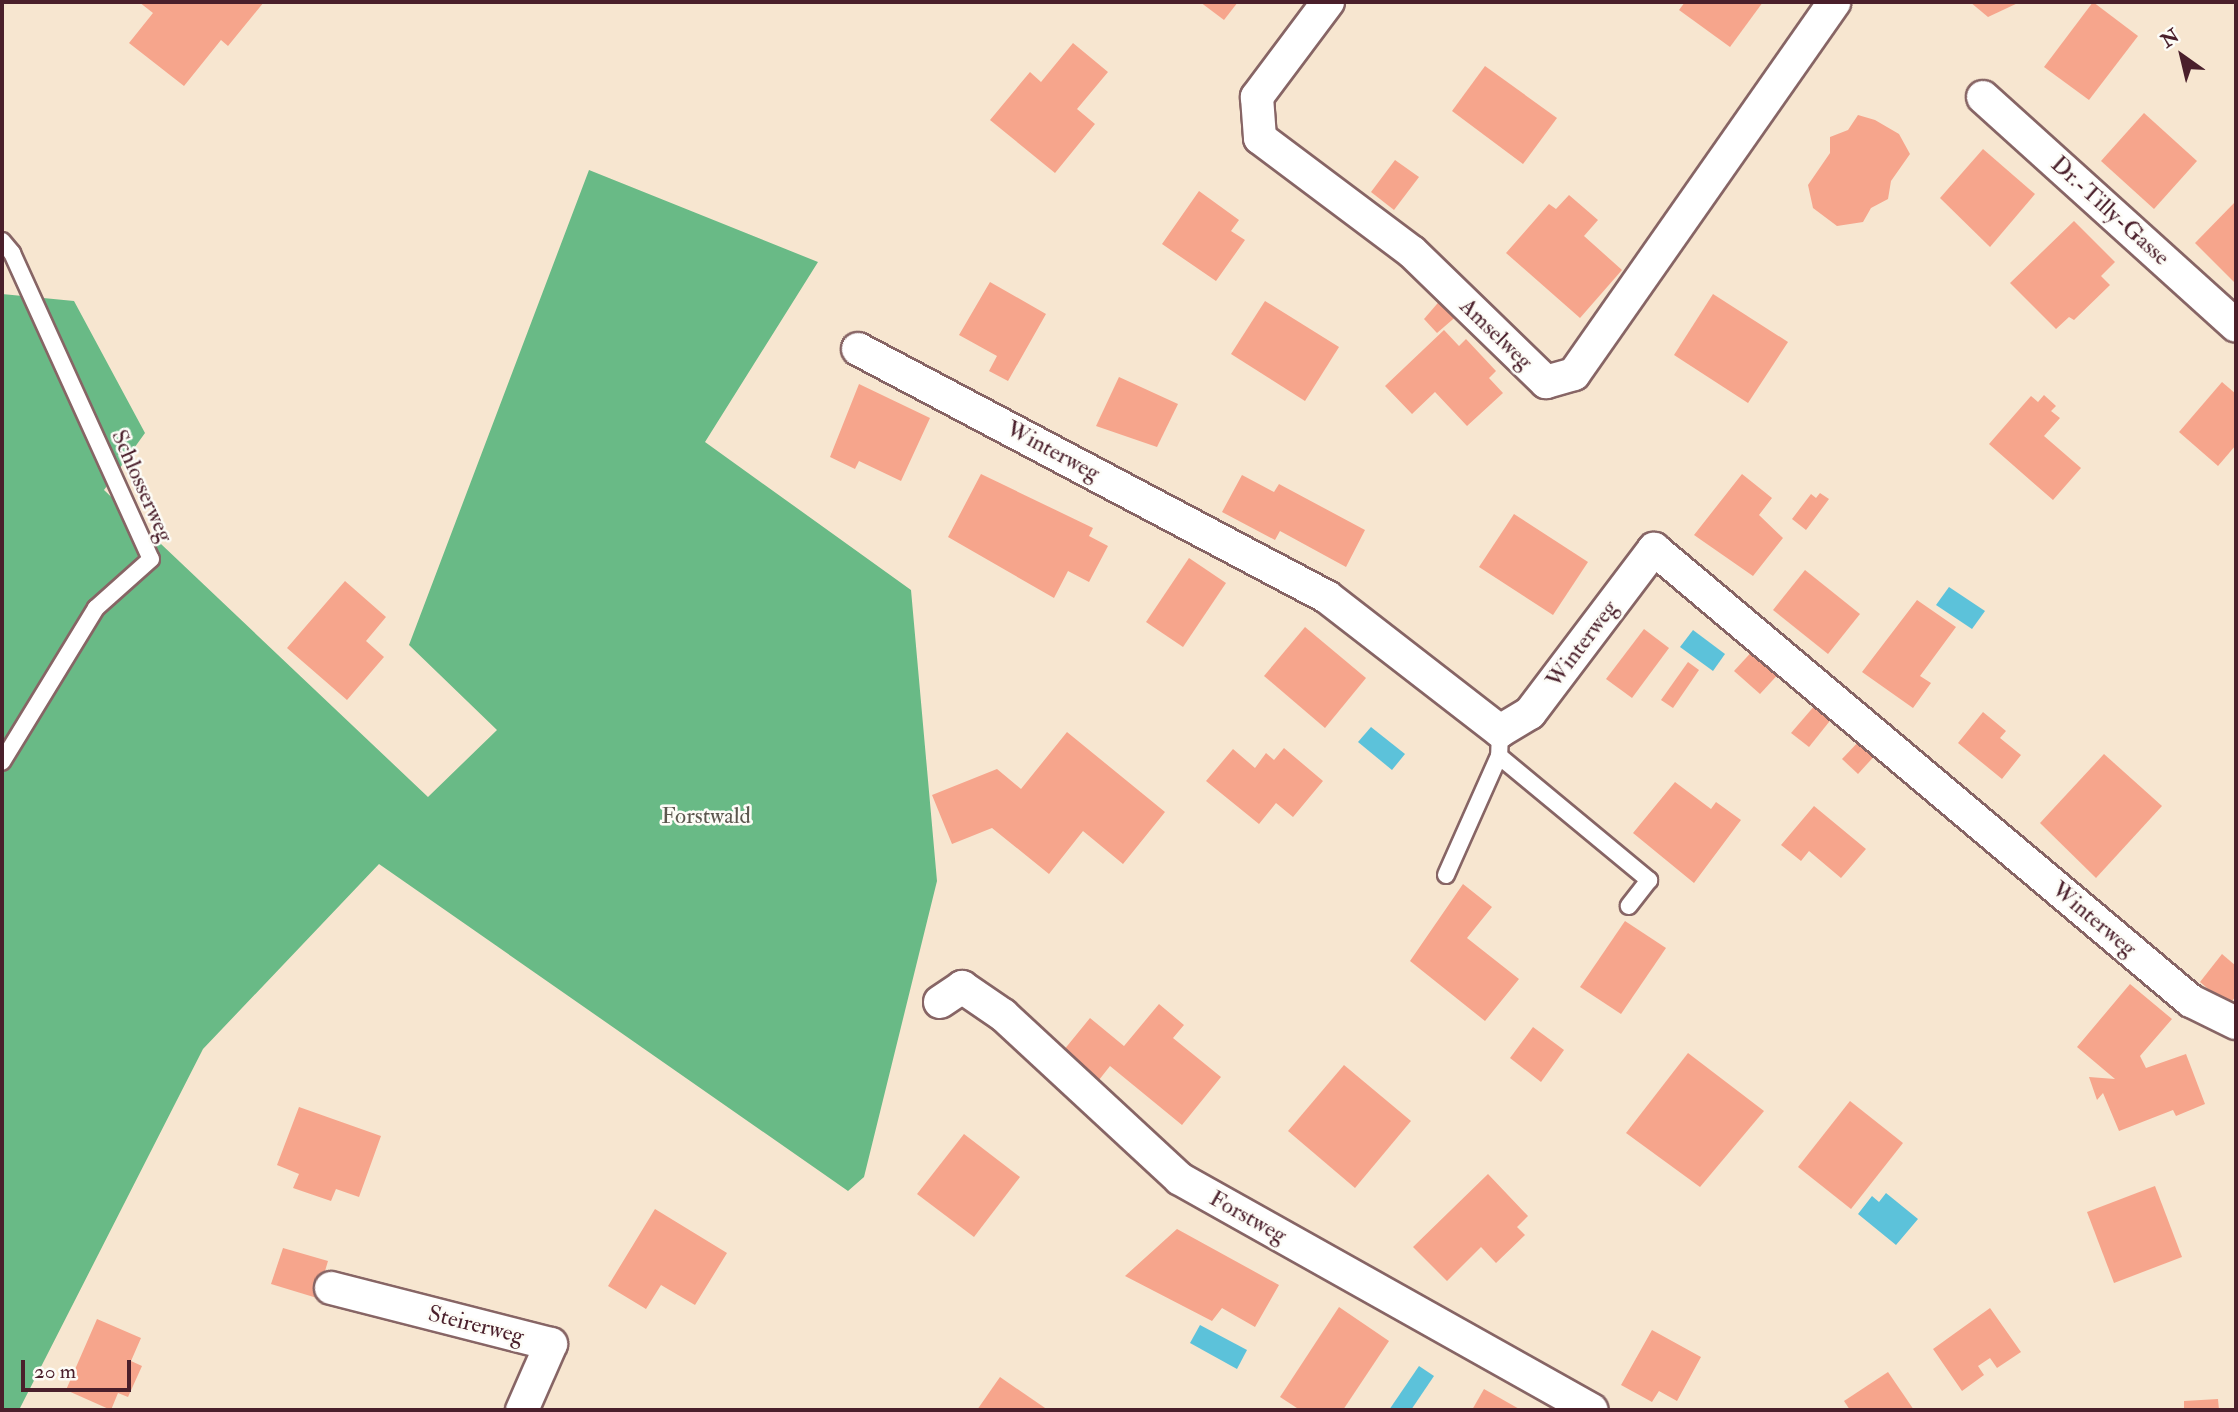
<!DOCTYPE html>
<html>
<head>
<meta charset="utf-8">
<style>
	body { margin:0 }
	#map { position:relative; width:2238px; height:1412px; overflow:hidden; background:#f7e6d0; font-family:"IM FELL Double Pica",serif }
	div>[style] { position:absolute }
	.forest>* { inset:0; background:#69ba86 }
	.water>* { inset:0; background:#5cc2da }
	.building>* { inset:0; background:#f6a58c }
	.roads { filter:drop-shadow(2px 0 #876565) drop-shadow(-2px 0 #876565) drop-shadow(0 2px #876565) drop-shadow(0 -2px #876565) }
	.service>* { height:16px; margin:-8px; padding:0 8px; transform-origin:8px; border-radius:8px; background:#fff }
	.minor>* { height:32px; margin:-16px; padding:0 16px; transform-origin:16px; border-radius:16px; background:#fff }
	span { translate:-50% -50%; white-space:nowrap; text-align:center; line-height:1.15; -webkit-text-stroke:5px #fdfcf7; paint-order:stroke }
	.street-label { font-size:23px; color:#4a1f2b }
	.park-label { font-size:23px; color:#5b574e }
	.frame { position:absolute; inset:0; border:4px solid #4a1f2b; pointer-events:none }
	.north { position:absolute; left:2147px; top:21px; width:70px; height:70px; -webkit-text-stroke:5px #fdfcf7; paint-order:stroke; rotate:326deg; font-size:19px; font-weight:700; line-height:28px; text-align:center; color:#4a1f2b }
	.north::after { content:''; display:block; margin:auto; width:24px; height:32px; background:#4a1f2b; clip-path:polygon(50% 0,100% 100%,50% 72%,0 100%) }
	.scale { position:absolute; left:21px; top:1360px; width:110px; height:32px; box-sizing:border-box; border:4px solid #4a1f2b; border-top:0; padding-left:9px; font-size:21px; line-height:24px; white-space:nowrap; color:#4a1f2b; -webkit-text-stroke:5px #fdfcf7; paint-order:stroke }
</style>
</head>
<body>
<div id="map">
	<div class="forest">
		<i style="clip-path:polygon(589px 170px,818px 262px,705px 442px,911px 590px,937px 881px,864px 1177px,848px 1191px,379px 864px,203px 1049px,19px 1410px,2px 1410px,2px 294px,74px 301px,145px 433px,104px 490px,428px 797px,497px 730px,409px 645px)"></i>
	</div>
	<div class="water">
		<i style="clip-path:polygon(1949px 587px,1985px 611px,1972px 629px,1936px 605px)"></i>
		<i style="clip-path:polygon(1693px 630px,1725px 654px,1713px 671px,1680px 647px)"></i>
		<i style="clip-path:polygon(1371px 727px,1405px 754px,1392px 770px,1358px 742px)"></i>
		<i style="clip-path:polygon(1886px 1193px,1918px 1219px,1896px 1245px,1858px 1214px,1872px 1196px,1879px 1202px)"></i>
		<i style="clip-path:polygon(1200px 1325px,1247px 1350px,1237px 1369px,1190px 1343px)"></i>
		<i style="clip-path:polygon(1419px 1366px,1434px 1376px,1411px 1410px,1389px 1410px)"></i>
	</div>
	<div class="building">
		<i style="clip-path:polygon(139px 2px,264px 2px,228px 46px,221px 40px,184px 86px,129px 43px,153px 13px)"></i>
		<i style="clip-path:polygon(1200px 2px,1238px 2px,1224px 20px)"></i>
		<i style="clip-path:polygon(1685px 2px,1763px 2px,1730px 47px,1679px 10px)"></i>
		<i style="clip-path:polygon(1970px 2px,2020px 2px,1988px 17px)"></i>
		<i style="clip-path:polygon(2093px 2px,2138px 36px,2089px 100px,2044px 67px)"></i>
		<i style="clip-path:polygon(1073px 43px,1108px 72px,1077px 109px,1095px 124px,1055px 173px,990px 120px,1030px 72px,1041px 82px)"></i>
		<i style="clip-path:polygon(1485px 66px,1557px 118px,1523px 164px,1452px 111px)"></i>
		<i style="clip-path:polygon(2144px 113px,2197px 161px,2154px 209px,2101px 161px)"></i>
		<i style="clip-path:polygon(1858px 115px,1875px 120px,1899px 134px,1910px 154px,1891px 181px,1888px 199px,1871px 208px,1863px 222px,1837px 226px,1813px 208px,1808px 185px,1830px 153px,1830px 137px,1848px 130px)"></i>
		<i style="clip-path:polygon(1983px 149px,2035px 194px,1990px 247px,1940px 198px)"></i>
		<i style="clip-path:polygon(1395px 160px,1419px 177px,1394px 210px,1371px 192px)"></i>
		<i style="clip-path:polygon(1199px 191px,1239px 220px,1231px 231px,1245px 240px,1216px 281px,1162px 244px)"></i>
		<i style="clip-path:polygon(1569px 195px,1598px 220px,1584px 236px,1622px 270px,1580px 318px,1506px 253px,1549px 204px,1556px 209px)"></i>
		<i style="clip-path:polygon(2236px 201px,2236px 284px,2195px 243px)"></i>
		<i style="clip-path:polygon(2074px 221px,2115px 262px,2101px 276px,2110px 285px,2074px 320px,2069px 317px,2056px 329px,2010px 283px)"></i>
		<i style="clip-path:polygon(990px 282px,1046px 314px,1008px 381px,989px 371px,997px 356px,959px 335px)"></i>
		<i style="clip-path:polygon(1713px 294px,1788px 342px,1748px 403px,1674px 355px)"></i>
		<i style="clip-path:polygon(1443px 297px,1459px 314px,1437px 333px,1424px 319px)"></i>
		<i style="clip-path:polygon(1265px 301px,1339px 347px,1305px 401px,1231px 354px)"></i>
		<i style="clip-path:polygon(1444px 330px,1459px 346px,1466px 339px,1496px 371px,1489px 378px,1503px 393px,1467px 426px,1435px 392px,1412px 414px,1385px 386px)"></i>
		<i style="clip-path:polygon(1119px 377px,1178px 404px,1157px 447px,1096px 426px)"></i>
		<i style="clip-path:polygon(2222px 382px,2236px 394px,2236px 445px,2218px 466px,2179px 432px)"></i>
		<i style="clip-path:polygon(859px 384px,930px 418px,901px 481px,859px 461px,855px 469px,830px 457px)"></i>
		<i style="clip-path:polygon(2044px 395px,2056px 406px,2051px 411px,2060px 418px,2044px 436px,2081px 468px,2053px 500px,1989px 444px,2031px 396px,2038px 402px)"></i>
		<i style="clip-path:polygon(981px 474px,1093px 528px,1089px 536px,1108px 546px,1089px 582px,1068px 571px,1054px 598px,948px 537px)"></i>
		<i style="clip-path:polygon(1742px 474px,1772px 498px,1759px 515px,1783px 538px,1753px 576px,1694px 535px)"></i>
		<i style="clip-path:polygon(1242px 475px,1274px 492px,1279px 484px,1365px 530px,1346px 567px,1280px 531px,1275px 540px,1222px 512px)"></i>
		<i style="clip-path:polygon(1820px 493px,1829px 499px,1806px 530px,1792px 519px,1811px 494px,1816px 498px)"></i>
		<i style="clip-path:polygon(1514px 514px,1588px 562px,1553px 615px,1479px 567px)"></i>
		<i style="clip-path:polygon(1189px 558px,1226px 583px,1183px 647px,1146px 622px)"></i>
		<i style="clip-path:polygon(1805px 570px,1860px 614px,1828px 654px,1773px 610px)"></i>
		<i style="clip-path:polygon(345px 581px,386px 617px,366px 641px,384px 657px,347px 700px,287px 648px)"></i>
		<i style="clip-path:polygon(1917px 600px,1956px 627px,1920px 676px,1931px 683px,1913px 708px,1862px 672px)"></i>
		<i style="clip-path:polygon(1305px 627px,1366px 678px,1325px 728px,1264px 676px)"></i>
		<i style="clip-path:polygon(1644px 629px,1669px 648px,1632px 698px,1606px 679px)"></i>
		<i style="clip-path:polygon(1757px 646px,1783px 669px,1760px 694px,1734px 671px)"></i>
		<i style="clip-path:polygon(1688px 662px,1699px 670px,1673px 708px,1661px 700px)"></i>
		<i style="clip-path:polygon(1816px 704px,1833px 717px,1809px 747px,1791px 733px)"></i>
		<i style="clip-path:polygon(1983px 712px,2006px 731px,2000px 738px,2021px 755px,2002px 779px,1958px 743px)"></i>
		<i style="clip-path:polygon(1067px 732px,1165px 812px,1123px 864px,1083px 831px,1049px 874px,992px 828px,952px 844px,932px 795px,997px 769px,1021px 789px)"></i>
		<i style="clip-path:polygon(1862px 738px,1878px 752px,1858px 774px,1842px 759px)"></i>
		<i style="clip-path:polygon(1284px 748px,1323px 781px,1293px 817px,1276px 803px,1259px 824px,1206px 781px,1233px 749px,1255px 768px,1266px 753px,1274px 760px)"></i>
		<i style="clip-path:polygon(2104px 754px,2162px 806px,2096px 878px,2040px 823px)"></i>
		<i style="clip-path:polygon(1675px 782px,1711px 809px,1716px 802px,1741px 820px,1694px 883px,1633px 833px)"></i>
		<i style="clip-path:polygon(1814px 806px,1866px 849px,1841px 878px,1809px 851px,1801px 861px,1781px 845px)"></i>
		<i style="clip-path:polygon(1463px 884px,1492px 907px,1467px 938px,1519px 979px,1485px 1021px,1410px 961px)"></i>
		<i style="clip-path:polygon(1625px 921px,1666px 948px,1621px 1014px,1580px 987px)"></i>
		<i style="clip-path:polygon(2222px 954px,2236px 966px,2236px 996px,2228px 1006px,2200px 982px)"></i>
		<i style="clip-path:polygon(2130px 984px,2172px 1019px,2140px 1056px,2146px 1068px,2186px 1054px,2205px 1104px,2176px 1116px,2173px 1110px,2119px 1131px,2103px 1093px,2097px 1100px,2089px 1077px,2115px 1079px,2077px 1047px)"></i>
		<i style="clip-path:polygon(1159px 1004px,1184px 1025px,1173px 1038px,1221px 1077px,1182px 1125px,1110px 1066px,1095px 1085px,1059px 1056px,1090px 1018px,1124px 1046px)"></i>
		<i style="clip-path:polygon(1533px 1027px,1564px 1050px,1541px 1082px,1510px 1058px)"></i>
		<i style="clip-path:polygon(1688px 1053px,1764px 1111px,1700px 1187px,1626px 1133px)"></i>
		<i style="clip-path:polygon(1344px 1065px,1411px 1121px,1355px 1188px,1288px 1131px)"></i>
		<i style="clip-path:polygon(1850px 1101px,1903px 1143px,1851px 1209px,1798px 1167px)"></i>
		<i style="clip-path:polygon(299px 1107px,381px 1136px,359px 1197px,336px 1189px,331px 1201px,293px 1188px,299px 1174px,277px 1165px)"></i>
		<i style="clip-path:polygon(964px 1134px,1020px 1177px,974px 1237px,917px 1194px)"></i>
		<i style="clip-path:polygon(1488px 1174px,1528px 1216px,1517px 1227px,1525px 1235px,1496px 1263px,1481px 1247px,1447px 1281px,1413px 1247px)"></i>
		<i style="clip-path:polygon(2155px 1186px,2182px 1257px,2114px 1283px,2087px 1212px)"></i>
		<i style="clip-path:polygon(655px 1209px,727px 1253px,695px 1305px,661px 1285px,646px 1309px,608px 1286px)"></i>
		<i style="clip-path:polygon(1177px 1229px,1279px 1285px,1255px 1327px,1222px 1308px,1212px 1321px,1125px 1276px)"></i>
		<i style="clip-path:polygon(283px 1248px,328px 1261px,317px 1298px,271px 1284px)"></i>
		<i style="clip-path:polygon(1339px 1307px,1389px 1341px,1343px 1410px,1300px 1410px,1280px 1397px)"></i>
		<i style="clip-path:polygon(1990px 1308px,2021px 1352px,1997px 1368px,1990px 1358px,1978px 1366px,1984px 1375px,1962px 1391px,1933px 1349px)"></i>
		<i style="clip-path:polygon(97px 1319px,141px 1338px,131px 1361px,142px 1366px,128px 1397px,118px 1393px,111px 1410px,66px 1390px)"></i>
		<i style="clip-path:polygon(1652px 1330px,1701px 1357px,1677px 1401px,1659px 1391px,1652px 1402px,1621px 1385px)"></i>
		<i style="clip-path:polygon(1888px 1372px,1914px 1410px,1850px 1410px,1844px 1401px)"></i>
		<i style="clip-path:polygon(1000px 1377px,1048px 1410px,977px 1410px)"></i>
		<i style="clip-path:polygon(1484px 1389px,1521px 1410px,1472px 1410px)"></i>
		<i style="clip-path:polygon(2218px 1399px,2219px 1410px,2184px 1410px,2184px 1401px)"></i>
	</div>
	<div class="roads">
		<div class="service">
			<i style="left:2px;top:241px;width:16px;rotate:50deg"></i>
			<i style="left:12px;top:253px;width:336px;rotate:65.6deg"></i>
			<i style="left:151px;top:559px;width:74px;rotate:138.3deg"></i>
			<i style="left:96px;top:608px;width:180px;rotate:121.4deg"></i>
			<i style="left:1500px;top:731px;width:25px;rotate:92deg"></i>
			<i style="left:1499px;top:756px;width:195px;rotate:39.6deg"></i>
			<i style="left:1649px;top:880px;width:33px;rotate:128deg"></i>
			<i style="left:1446px;top:875px;width:130px;rotate:-66deg"></i>
		</div>
		<div class="minor">
			<i style="left:1328px;top:2px;width:119px;rotate:126.8deg"></i>
			<i style="left:1257px;top:97px;width:41px;rotate:85.8deg"></i>
			<i style="left:1260px;top:138px;width:190px;rotate:36.9deg"></i>
			<i style="left:1412px;top:252px;width:187px;rotate:44.1deg"></i>
			<i style="left:1546px;top:382px;width:29px;rotate:-16deg"></i>
			<i style="left:1574px;top:374px;width:454px;rotate:-55deg"></i>
			<i style="left:1983px;top:97px;width:341px;rotate:42.1deg"></i>
			<i style="left:858px;top:349px;width:531px;rotate:27.87deg"></i>
			<i style="left:1327px;top:597px;width:219px;rotate:37.8deg"></i>
			<i style="left:1500px;top:731px;width:35px;rotate:-31deg"></i>
			<i style="left:1530px;top:713px;width:206px;rotate:-52.9deg"></i>
			<i style="left:1654px;top:549px;width:702px;rotate:40.09deg"></i>
			<i style="left:2191px;top:1001px;width:50px;rotate:26.1deg"></i>
			<i style="left:940px;top:1002px;width:27px;rotate:-34deg"></i>
			<i style="left:962px;top:987px;width:50px;rotate:34.3deg"></i>
			<i style="left:1003px;top:1015px;width:241px;rotate:42.8deg"></i>
			<i style="left:1180px;top:1179px;width:472px;rotate:29.3deg"></i>
			<i style="left:331px;top:1288px;width:227px;rotate:14.3deg"></i>
			<i style="left:551px;top:1344px;width:72px;rotate:113.7deg"></i>
		</div>
	</div>
	<div class="street-label">
		<span style="left:2110px;top:211px;rotate:42deg">Dr.-Tilly-Gasse</span>
		<span style="left:1496px;top:334px;rotate:44deg">Amselweg</span>
		<span style="left:1053px;top:451px;rotate:28deg">Winterweg</span>
		<span style="left:142px;top:486px;rotate:66deg">Schlosserweg</span>
		<span style="left:1582px;top:644px;rotate:-53deg">Winterweg</span>
		<span style="left:2094px;top:919px;rotate:40deg">Winterweg</span>
		<span style="left:1248px;top:1217px;rotate:29deg">Forstweg</span>
		<span style="left:476px;top:1325px;rotate:14deg">Steirerweg</span>
	</div>
	<div class="park-label">
		<span style="left:706px;top:816px">Forstwald</span>
	</div>
	<div class="frame"></div>
	<div class="north">N</div>
	<div class="scale">20 m</div>
</div>
</body>
</html>
